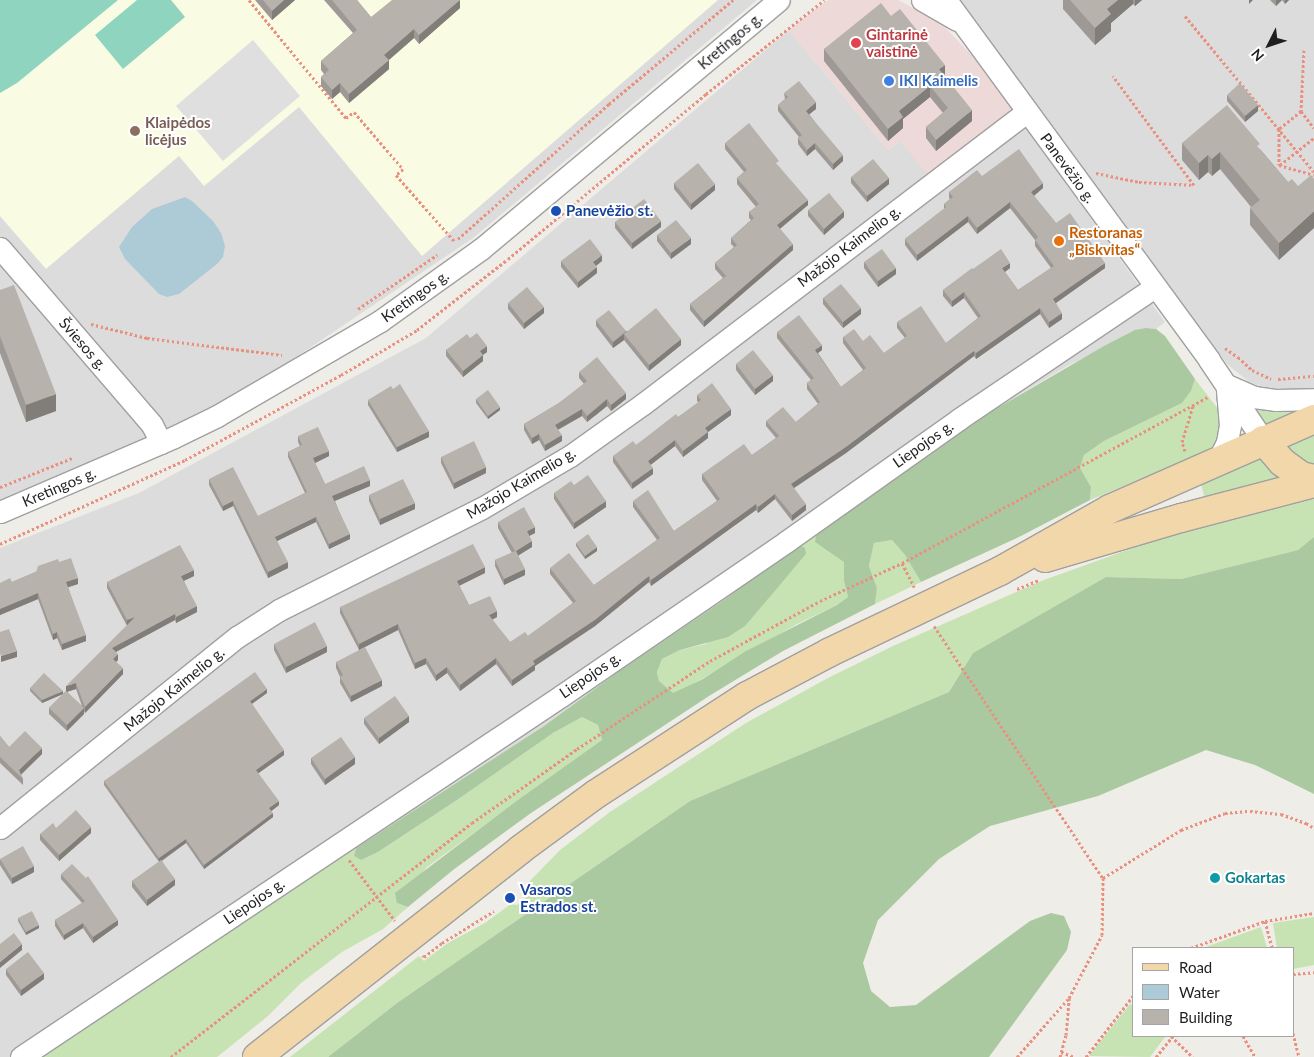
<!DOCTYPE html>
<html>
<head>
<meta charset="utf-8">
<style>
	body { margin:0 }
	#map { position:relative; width:1314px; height:1057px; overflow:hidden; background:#efede7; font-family:Lato,sans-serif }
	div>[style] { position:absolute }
	.residential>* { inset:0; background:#dddcdc }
	.commercial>* { inset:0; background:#eddad8 }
	.education>* { inset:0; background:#fafbe3 }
	.grass>* { inset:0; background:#c7e2b3 }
	.forest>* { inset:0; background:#aac9a1 }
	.pitch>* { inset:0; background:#8fd4be }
	.parking>* { inset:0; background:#dfdfdf }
	.water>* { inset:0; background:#adcad7 }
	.path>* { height:3px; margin-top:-1.5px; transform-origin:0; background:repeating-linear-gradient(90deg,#e9907e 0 2.5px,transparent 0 5px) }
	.roads { filter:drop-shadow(1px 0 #a0a0a0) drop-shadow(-1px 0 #a0a0a0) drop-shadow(0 1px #a0a0a0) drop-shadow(0 -1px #a0a0a0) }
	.street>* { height:21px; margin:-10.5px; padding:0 10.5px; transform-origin:10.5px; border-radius:10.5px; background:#fff }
	.primary>* { height:28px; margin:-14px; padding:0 14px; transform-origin:14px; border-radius:14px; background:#f1d7aa }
	.wall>* { inset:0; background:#9e9995 }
	.shaded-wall>* { inset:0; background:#817d79 }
	.building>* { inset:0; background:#b8b2ad }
	.dots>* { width:14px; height:14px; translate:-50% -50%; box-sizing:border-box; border:2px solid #fff; border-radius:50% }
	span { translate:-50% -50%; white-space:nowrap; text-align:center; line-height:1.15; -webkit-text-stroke:4px #fff; paint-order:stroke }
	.health-label { font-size:15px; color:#be3a42; font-weight:700 }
	.left { translate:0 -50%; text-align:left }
	.street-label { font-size:15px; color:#1f1f1f }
	.shop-label { font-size:15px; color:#366cbe; font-weight:700 }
	.education-label { font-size:15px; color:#785e54; font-weight:700 }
	.transit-label { font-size:15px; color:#164399; font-weight:700 }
	.food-label { font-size:15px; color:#c56008; font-weight:700 }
	.culture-label { font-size:15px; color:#0d838f; font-weight:700 }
	.legend { position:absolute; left:1132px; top:947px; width:162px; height:90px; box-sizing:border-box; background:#fff; border:1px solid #a5a5a5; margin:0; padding:6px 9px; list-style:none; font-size:15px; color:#1f1f1f }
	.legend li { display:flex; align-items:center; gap:10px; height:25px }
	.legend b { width:25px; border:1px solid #a5a5a5 }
	.north { position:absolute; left:1244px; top:20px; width:50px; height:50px; -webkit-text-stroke:4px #fff; paint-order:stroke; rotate:229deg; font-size:14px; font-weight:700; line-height:20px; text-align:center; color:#1f1f1f }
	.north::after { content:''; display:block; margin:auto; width:18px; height:22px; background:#1f1f1f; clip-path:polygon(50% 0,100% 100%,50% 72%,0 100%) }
</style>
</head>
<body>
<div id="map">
	<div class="residential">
		<i style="clip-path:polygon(0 0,757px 0,473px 238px,274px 372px,184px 422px,0 500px)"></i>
		<i style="clip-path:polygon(959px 0,1314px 0,1314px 389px,1278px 392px,1249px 382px,1227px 364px)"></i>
		<i style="clip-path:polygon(789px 30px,888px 150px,900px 141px,1013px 109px,1165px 322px,1156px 329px,1146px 328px,1069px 365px,982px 417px,796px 544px,724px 600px,622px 669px,544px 726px,83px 1025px,37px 1057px,0 1057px,0 548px,139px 493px,426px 338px)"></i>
	</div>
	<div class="commercial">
		<i style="clip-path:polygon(828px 0,898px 0,940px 22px,978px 62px,1013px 109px,928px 175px,900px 141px,888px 150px,789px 30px)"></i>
	</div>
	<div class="education">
		<i style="clip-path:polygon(0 0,718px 0,422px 256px,299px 107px,204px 186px,179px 156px,46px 269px,0 216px)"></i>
	</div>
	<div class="grass">
		<i style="clip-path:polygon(1195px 379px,1225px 418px,1217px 441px,1208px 451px,1090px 500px,1091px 487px,1080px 468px,1084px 455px,1104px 441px,1182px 403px,1191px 391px)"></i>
		<i style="clip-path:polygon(1246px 399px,1314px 406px,1262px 427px)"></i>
		<i style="clip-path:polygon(1314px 430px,1314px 465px,1311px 466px,1279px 447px)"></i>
		<i style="clip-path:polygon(1260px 457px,1291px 482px,1206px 503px,1201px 484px)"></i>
		<i style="clip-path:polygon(1314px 499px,1314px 537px,1298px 550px,1181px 579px,1106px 577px,973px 653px,949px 692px,690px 801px,397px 1003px,328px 1057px,290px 1057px,419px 956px,424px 961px,448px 943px,485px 923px,511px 904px,517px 905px,533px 892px,527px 884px,560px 850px,610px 812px,746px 723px,828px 678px,893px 646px,1044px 580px,1155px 540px)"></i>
		<i style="clip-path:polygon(816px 532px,815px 542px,844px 561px,844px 581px,848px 597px,837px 605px,797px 624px,702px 679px,673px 694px,659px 681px,657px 672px,662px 659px,680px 650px,706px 644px,792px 570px,806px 554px,796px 544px)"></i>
		<i style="clip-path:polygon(892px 540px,905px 555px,921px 582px,875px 604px,877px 588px,869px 566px,874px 543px)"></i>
		<i style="clip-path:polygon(582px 717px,598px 725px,602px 740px,427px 867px,397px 903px,408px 907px,383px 929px,342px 952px,301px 983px,268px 1016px,217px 1057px,37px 1057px,83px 1025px,356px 848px,354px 856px,361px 860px,378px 852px,460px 798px,553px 733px)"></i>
		<i style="clip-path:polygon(1314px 917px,1314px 965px,1293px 969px,1293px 948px,1277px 948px,1273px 923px)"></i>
		<i style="clip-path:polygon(1261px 927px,1267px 948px,1203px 948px)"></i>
		<i style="clip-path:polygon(1130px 1004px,1133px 1006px,1133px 1036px,1165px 1037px,1150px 1057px,1089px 1056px)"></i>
	</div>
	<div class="forest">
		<i style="clip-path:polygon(1146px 328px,1156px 329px,1165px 336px,1195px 379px,1191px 391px,1182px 403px,1104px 441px,1084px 455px,1080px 468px,1091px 487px,1090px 500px,1021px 536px,921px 582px,905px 555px,892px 540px,874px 543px,869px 566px,877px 588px,875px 604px,783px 651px,709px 696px,531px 813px,453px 870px,408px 907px,397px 903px,395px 893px,518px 800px,602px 740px,598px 725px,582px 717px,553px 733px,460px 798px,378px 852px,361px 860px,354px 856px,356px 848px,544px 726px,622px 669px,724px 600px,796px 544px,805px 548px,806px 554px,745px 626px,728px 637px,680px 650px,662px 659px,657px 672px,659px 681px,673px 693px,703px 679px,746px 651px,837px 605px,848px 597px,844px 581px,844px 562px,815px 542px,816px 532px,982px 417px,1104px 346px,1135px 330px)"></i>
		<i style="clip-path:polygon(1314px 537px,1314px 794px,1255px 765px,1206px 750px,1098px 796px,990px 826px,939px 859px,878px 920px,863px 963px,871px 991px,890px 1007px,916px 1005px,1030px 921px,1051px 913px,1064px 916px,1071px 932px,1067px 950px,989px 1057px,328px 1057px,397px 1003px,690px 801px,949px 692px,973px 653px,1106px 577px,1181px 579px,1298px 550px)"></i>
	</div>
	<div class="pitch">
		<i style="clip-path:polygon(0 0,118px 0,17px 83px,0 93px)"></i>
		<i style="clip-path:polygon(137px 0,171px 0,185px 17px,123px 69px,95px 35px)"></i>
	</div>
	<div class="parking">
		<i style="clip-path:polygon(253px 40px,300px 96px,223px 161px,176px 106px)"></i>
	</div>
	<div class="water">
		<i style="clip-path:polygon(185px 197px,192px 201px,213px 221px,221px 233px,225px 246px,223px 257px,217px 264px,179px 294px,167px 297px,159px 294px,125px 259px,119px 247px,132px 227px,152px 209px)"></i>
	</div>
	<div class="path">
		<i style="left:249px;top:0;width:153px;rotate:50.6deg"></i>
		<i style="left:346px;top:118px;width:10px;rotate:-37deg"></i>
		<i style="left:354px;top:112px;width:75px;rotate:49.3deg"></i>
		<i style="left:403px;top:169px;width:9px;rotate:139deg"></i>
		<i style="left:396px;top:175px;width:89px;rotate:48.6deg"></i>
		<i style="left:1185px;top:16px;width:202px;rotate:50.4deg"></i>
		<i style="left:1304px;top:50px;width:61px;rotate:92.8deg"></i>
		<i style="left:1301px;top:111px;width:21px;rotate:53deg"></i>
		<i style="left:1301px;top:111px;width:28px;rotate:141deg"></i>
		<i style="left:1279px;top:129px;width:36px;rotate:90deg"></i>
		<i style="left:1279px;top:165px;width:36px;rotate:16deg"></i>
		<i style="left:1280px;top:165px;width:43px;rotate:-38.5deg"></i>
		<i style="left:1096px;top:173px;width:44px;rotate:11.8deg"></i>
		<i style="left:1139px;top:182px;width:55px;rotate:3.1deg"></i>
		<i style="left:1194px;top:185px;width:136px;rotate:-126.6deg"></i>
		<i style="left:458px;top:239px;width:203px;rotate:-41.8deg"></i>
		<i style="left:609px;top:104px;width:162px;rotate:-40deg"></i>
		<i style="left:358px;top:309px;width:96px;rotate:-34.4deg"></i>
		<i style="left:91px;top:324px;width:58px;rotate:14deg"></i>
		<i style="left:147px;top:338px;width:136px;rotate:7.2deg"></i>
		<i style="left:1225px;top:348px;width:16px;rotate:35deg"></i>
		<i style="left:1238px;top:357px;width:19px;rotate:43deg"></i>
		<i style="left:1252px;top:370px;width:21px;rotate:25deg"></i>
		<i style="left:1278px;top:379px;width:36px;rotate:-5deg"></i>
		<i style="left:1185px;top:451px;width:9px;rotate:-108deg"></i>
		<i style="left:1182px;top:442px;width:39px;rotate:-73deg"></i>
		<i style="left:0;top:487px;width:78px;rotate:-21.9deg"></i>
		<i style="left:0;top:544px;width:203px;rotate:-24.4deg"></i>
		<i style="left:185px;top:460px;width:178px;rotate:-28.6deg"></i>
		<i style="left:341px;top:375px;width:88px;rotate:-30.6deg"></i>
		<i style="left:417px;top:330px;width:115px;rotate:-38deg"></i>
		<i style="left:508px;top:259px;width:258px;rotate:-39.8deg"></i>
		<i style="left:706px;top:94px;width:151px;rotate:-38.5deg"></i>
		<i style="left:902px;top:563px;width:27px;rotate:63deg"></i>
		<i style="left:1017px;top:589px;width:24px;rotate:-22deg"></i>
		<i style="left:934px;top:626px;width:303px;rotate:56.2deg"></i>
		<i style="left:1103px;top:878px;width:92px;rotate:-31.6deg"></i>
		<i style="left:1181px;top:830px;width:47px;rotate:-21.1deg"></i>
		<i style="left:1225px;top:813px;width:25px;rotate:-5deg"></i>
		<i style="left:1250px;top:811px;width:31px;rotate:6deg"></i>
		<i style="left:1281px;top:814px;width:27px;rotate:20deg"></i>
		<i style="left:1306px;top:823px;width:9px;rotate:32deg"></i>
		<i style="left:349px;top:860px;width:76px;rotate:53deg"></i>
		<i style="left:1265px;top:921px;width:28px;rotate:75deg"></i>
		<i style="left:1191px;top:948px;width:79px;rotate:-20deg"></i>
		<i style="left:1265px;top:921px;width:50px;rotate:-9.3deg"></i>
		<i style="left:423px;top:955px;width:2px;rotate:63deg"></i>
		<i style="left:424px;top:957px;width:23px;rotate:-38deg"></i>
		<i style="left:442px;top:943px;width:61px;rotate:-31.6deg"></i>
		<i style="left:1293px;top:974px;width:21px;rotate:-5deg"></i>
		<i style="left:1293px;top:1033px;width:25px;rotate:76deg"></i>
		<i style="left:1171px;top:1036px;width:30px;rotate:44deg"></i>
		<i style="left:1243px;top:1036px;width:24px;rotate:60deg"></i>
		<i style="left:1061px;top:1052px;width:15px;rotate:20deg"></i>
		<i style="left:171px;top:1057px;width:381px;rotate:-37.9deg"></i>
		<i style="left:472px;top:823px;width:128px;rotate:-35.2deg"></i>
		<i style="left:577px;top:749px;width:159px;rotate:-33.5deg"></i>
		<i style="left:710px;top:661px;width:125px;rotate:-28.6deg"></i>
		<i style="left:820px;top:601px;width:90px;rotate:-24.9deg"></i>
		<i style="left:902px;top:563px;width:349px;rotate:-28.5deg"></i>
		<i style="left:1017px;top:1057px;width:77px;rotate:-48.7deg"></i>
		<i style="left:1060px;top:1057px;width:23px;rotate:-75deg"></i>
		<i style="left:1066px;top:1035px;width:37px;rotate:-85deg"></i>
		<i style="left:1069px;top:998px;width:71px;rotate:-62.4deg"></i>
		<i style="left:1102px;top:935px;width:57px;rotate:-89deg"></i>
		<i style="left:1086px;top:1057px;width:77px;rotate:-52.4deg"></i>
		<i style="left:1156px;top:1057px;width:27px;rotate:-51deg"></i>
	</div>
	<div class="roads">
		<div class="street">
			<i style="left:922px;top:0;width:40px;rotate:29.7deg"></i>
			<i style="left:946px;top:0;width:446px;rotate:53.8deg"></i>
			<i style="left:1209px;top:360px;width:97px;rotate:56deg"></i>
			<i style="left:0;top:248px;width:233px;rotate:49.3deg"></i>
			<i style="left:152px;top:425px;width:20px;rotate:63deg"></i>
			<i style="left:1227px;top:385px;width:30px;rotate:24deg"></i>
			<i style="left:1254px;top:397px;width:21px;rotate:8deg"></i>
			<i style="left:1275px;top:400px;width:39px;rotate:-1deg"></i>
			<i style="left:1218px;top:460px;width:20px;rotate:-63deg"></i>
			<i style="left:1227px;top:442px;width:17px;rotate:-80deg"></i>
			<i style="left:1230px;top:425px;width:37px;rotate:-95deg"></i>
			<i style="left:0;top:512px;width:189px;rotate:-23.3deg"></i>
			<i style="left:174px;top:437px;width:48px;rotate:-26deg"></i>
			<i style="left:217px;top:416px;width:189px;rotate:-30.2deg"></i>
			<i style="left:380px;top:321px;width:124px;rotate:-35.5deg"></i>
			<i style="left:481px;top:249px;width:388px;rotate:-39.9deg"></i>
			<i style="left:0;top:828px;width:304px;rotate:-38.9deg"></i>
			<i style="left:237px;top:637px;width:50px;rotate:-32.7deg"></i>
			<i style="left:279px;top:610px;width:227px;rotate:-26.7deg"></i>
			<i style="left:482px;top:508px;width:102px;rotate:-30.6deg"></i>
			<i style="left:570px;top:456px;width:90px;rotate:-35.5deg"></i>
			<i style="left:643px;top:404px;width:482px;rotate:-37.3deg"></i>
			<i style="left:21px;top:1057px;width:650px;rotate:-33.76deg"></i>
			<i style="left:561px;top:696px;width:274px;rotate:-34.4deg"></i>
			<i style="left:787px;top:541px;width:211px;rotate:-35.3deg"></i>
			<i style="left:959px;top:419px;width:236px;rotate:-34deg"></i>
		</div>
		<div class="primary">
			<i style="left:1263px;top:440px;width:29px;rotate:49deg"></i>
			<i style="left:1282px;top:462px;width:24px;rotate:36deg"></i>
			<i style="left:1301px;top:476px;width:13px;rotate:13deg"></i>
			<i style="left:1045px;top:558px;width:142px;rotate:-16.4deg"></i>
			<i style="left:1181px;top:518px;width:138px;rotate:-14.7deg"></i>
			<i style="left:257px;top:1057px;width:336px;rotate:-38.2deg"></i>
			<i style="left:521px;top:849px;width:93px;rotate:-36.3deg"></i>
			<i style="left:596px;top:794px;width:180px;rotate:-33deg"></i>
			<i style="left:747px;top:696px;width:94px;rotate:-27.9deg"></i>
			<i style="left:830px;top:652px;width:188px;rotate:-25.5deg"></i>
			<i style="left:1000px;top:571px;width:126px;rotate:-29.4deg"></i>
			<i style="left:1110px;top:509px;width:223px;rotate:-23.8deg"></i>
		</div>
	</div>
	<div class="wall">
		<i style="clip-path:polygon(255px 0,295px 0,272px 20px)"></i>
		<i style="clip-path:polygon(324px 0,357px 0,371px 17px,460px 0,460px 8px,419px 44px,414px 38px,389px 60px,389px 69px,349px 103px,340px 92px,332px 99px,321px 86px,321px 77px,324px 74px,321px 70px,321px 61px,353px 33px)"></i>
		<i style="clip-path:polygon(1063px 0,1142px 0,1135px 6px,1133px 4px,1111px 23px,1111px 31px,1095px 45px,1063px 9px)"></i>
		<i style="clip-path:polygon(1270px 0,1289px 0,1285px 4px,1282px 0,1276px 6px)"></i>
		<i style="clip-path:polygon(891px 16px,945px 76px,972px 121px,936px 151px,926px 138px,926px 127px,943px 113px,930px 97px,903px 119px,903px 128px,888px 141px,824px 61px,824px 49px)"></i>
		<i style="clip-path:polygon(784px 93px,816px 109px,809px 114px,843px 161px,833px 170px,815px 149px,807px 156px,798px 144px,798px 138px,799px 137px,778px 111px,778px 105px,785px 99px)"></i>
		<i style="clip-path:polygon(1227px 95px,1258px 111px,1245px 122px,1227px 101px)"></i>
		<i style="clip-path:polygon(725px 143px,779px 167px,808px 205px,780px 229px,793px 250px,704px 327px,690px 310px,690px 304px,723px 278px,715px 269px,715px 263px,734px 247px,731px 244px,731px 238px,751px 220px,749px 218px,749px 212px,756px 207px,737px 184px,737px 178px,744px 172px,725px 149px)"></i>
		<i style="clip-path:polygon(1182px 143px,1260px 149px,1288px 182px,1279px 260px,1250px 225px,1250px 208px,1251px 207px,1220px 169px,1212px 176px,1208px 172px,1199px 180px,1182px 160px)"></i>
		<i style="clip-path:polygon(982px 176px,1043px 188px,1034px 196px,1056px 223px,1105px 268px,1056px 303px,1062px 319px,1049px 328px,1040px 314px,976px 359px,974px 356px,846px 453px,794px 488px,806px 510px,792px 521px,775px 499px,758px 513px,756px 510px,651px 586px,649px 582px,595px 626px,535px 666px,535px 670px,512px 686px,496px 664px,460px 691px,447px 673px,436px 681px,426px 664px,415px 669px,398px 630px,359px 650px,340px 613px,340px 607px,485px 573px,459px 585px,469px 605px,497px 617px,492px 620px,510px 642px,528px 636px,573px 603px,550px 574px,550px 568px,594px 585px,657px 540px,633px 507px,633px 501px,674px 531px,717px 501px,702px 480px,702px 474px,752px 455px,776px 438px,766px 426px,766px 421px,796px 422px,818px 404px,807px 389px,807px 383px,811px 380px,777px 338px,777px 332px,822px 350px,818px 353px,841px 387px,863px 370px,843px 343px,843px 337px,863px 341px,884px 353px,905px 338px,897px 328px,897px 322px,946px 343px,978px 318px,964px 298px,952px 307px,943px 296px,943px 290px,973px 269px,1010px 268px,1005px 272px,1018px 290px,1051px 268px,1035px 246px,1035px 240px,1010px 208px,977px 234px,968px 222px,917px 261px,905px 245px,905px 239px,944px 209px,944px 204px,950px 199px,949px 198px,949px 192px)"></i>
		<i style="clip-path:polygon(851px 177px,889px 184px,867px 202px,851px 183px)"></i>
		<i style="clip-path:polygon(674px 183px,715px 190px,691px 210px,674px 189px)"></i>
		<i style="clip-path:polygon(808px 210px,844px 217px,824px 235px,808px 216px)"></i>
		<i style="clip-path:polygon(615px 222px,661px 227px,632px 249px,615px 228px)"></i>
		<i style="clip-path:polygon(657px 235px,691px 244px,671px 259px,657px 241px)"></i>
		<i style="clip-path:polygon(561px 261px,602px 261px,596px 266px,597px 273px,578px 288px,561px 267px)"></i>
		<i style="clip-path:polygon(864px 262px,896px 274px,878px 287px,864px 268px)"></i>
		<i style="clip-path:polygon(0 290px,56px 411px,26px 422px,0 353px)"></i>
		<i style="clip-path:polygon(823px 298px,861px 314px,843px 328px,823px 304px)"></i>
		<i style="clip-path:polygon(508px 303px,544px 313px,524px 329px,508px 309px)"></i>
		<i style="clip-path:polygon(596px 320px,626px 331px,681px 345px,649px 371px,624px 340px,613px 348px,596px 326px)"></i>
		<i style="clip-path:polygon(470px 338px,487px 352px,483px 355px,483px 361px,463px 377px,446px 356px,446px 350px)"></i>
		<i style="clip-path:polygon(736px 364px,773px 381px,755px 395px,736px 370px)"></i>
		<i style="clip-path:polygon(579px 372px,626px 399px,611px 411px,607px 406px,587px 422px,582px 416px,558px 430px,562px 441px,545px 451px,539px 440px,532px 444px,524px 430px,524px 424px,559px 403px,584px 384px,579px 378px)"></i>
		<i style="clip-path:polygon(697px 395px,731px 415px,708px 432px,708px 438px,683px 457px,675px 446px,650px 465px,653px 474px,632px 489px,613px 462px,613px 456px,636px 445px,699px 403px,697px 401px)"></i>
		<i style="clip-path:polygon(476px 399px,500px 410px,488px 419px,476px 403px)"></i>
		<i style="clip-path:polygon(368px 400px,429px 437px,397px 452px,368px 405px)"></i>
		<i style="clip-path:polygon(298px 436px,329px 456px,315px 463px,325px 484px,370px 486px,335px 501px,350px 539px,329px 549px,316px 522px,277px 541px,288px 568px,268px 578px,233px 506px,223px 511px,209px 485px,209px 479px,258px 516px,305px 493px,288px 457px,288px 452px,300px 446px,298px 442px)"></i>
		<i style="clip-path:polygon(441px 457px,486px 473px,454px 489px,441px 463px)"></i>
		<i style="clip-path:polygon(574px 485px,606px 507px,574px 529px,554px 499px,554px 493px)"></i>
		<i style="clip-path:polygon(369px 495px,415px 509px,380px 525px,369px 501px)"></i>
		<i style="clip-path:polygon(498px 522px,535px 533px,529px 536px,532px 547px,518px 555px,525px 575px,504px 585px,495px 566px,495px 560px,512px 553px,498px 528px)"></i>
		<i style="clip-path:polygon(576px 543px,597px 551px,585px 559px,576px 546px)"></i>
		<i style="clip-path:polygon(59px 562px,78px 584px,68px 587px,86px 641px,62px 650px,57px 638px,53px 640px,38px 599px,0 615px,0 583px,12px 582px)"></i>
		<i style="clip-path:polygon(evenodd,194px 576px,184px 581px,197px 612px,176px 623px,175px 620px,116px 652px,118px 660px,116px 662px,123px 674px,85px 713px,84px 711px,84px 714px,67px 731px,49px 714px,49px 708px,63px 694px,42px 703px,30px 691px,30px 688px,63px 694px,66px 691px,127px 626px,107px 588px,107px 582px,194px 576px,76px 689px,82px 706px,67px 692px,76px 689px)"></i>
		<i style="clip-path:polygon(274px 644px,327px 652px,286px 673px,274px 650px)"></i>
		<i style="clip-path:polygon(336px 662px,382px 686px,351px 702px,340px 683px,340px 677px,336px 668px)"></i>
		<i style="clip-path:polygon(267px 693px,252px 704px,284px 755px,258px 773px,279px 805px,271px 811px,273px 817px,204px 869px,186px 843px,162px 861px,175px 885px,147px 906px,132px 887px,132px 881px,159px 862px,104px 785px,104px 781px)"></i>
		<i style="clip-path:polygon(364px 718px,409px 722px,379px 744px,364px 724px)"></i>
		<i style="clip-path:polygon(0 736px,9px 747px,42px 754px,21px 775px,23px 779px,23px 785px,0 763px)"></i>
		<i style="clip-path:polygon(311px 758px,355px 764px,325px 785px,311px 764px)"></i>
		<i style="clip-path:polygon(56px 828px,91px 833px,59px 861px,40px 840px,40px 834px)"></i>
		<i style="clip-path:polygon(0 859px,34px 872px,12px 884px,0 865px)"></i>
		<i style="clip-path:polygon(61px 874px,118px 925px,93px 943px,83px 928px,64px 940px,55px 926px,55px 920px,82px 903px,61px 879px)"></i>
		<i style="clip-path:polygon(18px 918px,39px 928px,26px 935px,18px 921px)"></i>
		<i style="clip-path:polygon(6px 969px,44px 979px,21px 996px,6px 975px)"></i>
	</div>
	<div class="shaded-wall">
		<i style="clip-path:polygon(284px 0,295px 0,272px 20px,272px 11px)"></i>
		<i style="clip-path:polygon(460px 0,460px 8px,419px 44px,419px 35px)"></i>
		<i style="clip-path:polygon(1118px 0,1133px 0,1133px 4px,1111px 23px,1111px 31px,1095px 45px,1095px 28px,1107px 9px)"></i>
		<i style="clip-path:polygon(1135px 0,1142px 0,1135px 6px)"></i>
		<i style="clip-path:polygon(1249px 0,1253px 0,1249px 4px)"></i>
		<i style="clip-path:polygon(1276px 0,1282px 0,1276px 6px)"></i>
		<i style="clip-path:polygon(1285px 0,1289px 0,1285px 4px)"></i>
		<i style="clip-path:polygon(414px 29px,414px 38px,384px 64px,384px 55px)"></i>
		<i style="clip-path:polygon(389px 60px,389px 69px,349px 103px,349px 94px)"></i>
		<i style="clip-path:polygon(945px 65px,945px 76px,939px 81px,939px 69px)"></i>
		<i style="clip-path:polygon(340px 83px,340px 92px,332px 99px,332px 90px)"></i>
		<i style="clip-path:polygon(930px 86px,930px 97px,903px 119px,903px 128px,888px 141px,888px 129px,899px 111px)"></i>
		<i style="clip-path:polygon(816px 102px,816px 109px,806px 117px,806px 111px)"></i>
		<i style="clip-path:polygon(1258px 105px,1258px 111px,1245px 122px,1245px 116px)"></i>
		<i style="clip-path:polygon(972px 110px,972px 121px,936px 151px,936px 140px)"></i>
		<i style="clip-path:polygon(815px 143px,815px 149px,807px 156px,807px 150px)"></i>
		<i style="clip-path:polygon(1220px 152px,1220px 169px,1212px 176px,1212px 159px)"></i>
		<i style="clip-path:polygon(843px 155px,843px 161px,833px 170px,833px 164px)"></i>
		<i style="clip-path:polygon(1208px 155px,1208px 172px,1199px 180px,1199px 163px)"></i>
		<i style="clip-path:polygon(889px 178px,889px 184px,867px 202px,867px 196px)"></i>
		<i style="clip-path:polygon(1043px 183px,1043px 188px,1031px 198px,1031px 192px)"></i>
		<i style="clip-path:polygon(715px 184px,715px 190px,691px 210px,691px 204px)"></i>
		<i style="clip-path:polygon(808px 200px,808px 205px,777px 231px,777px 225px)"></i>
		<i style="clip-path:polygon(1010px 202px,1010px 208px,977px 234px,977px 228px)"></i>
		<i style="clip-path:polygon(844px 211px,844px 217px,824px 235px,824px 229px)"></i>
		<i style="clip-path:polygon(1314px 211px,1314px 228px,1279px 260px,1279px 243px)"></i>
		<i style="clip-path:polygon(968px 216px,968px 222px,917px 261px,917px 255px)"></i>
		<i style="clip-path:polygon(661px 221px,661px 227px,632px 249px,632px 243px)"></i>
		<i style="clip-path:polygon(691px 238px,691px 244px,671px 259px,671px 253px)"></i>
		<i style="clip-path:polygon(793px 244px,793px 250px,704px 327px,704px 321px)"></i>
		<i style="clip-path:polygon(602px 255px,602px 261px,593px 268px,593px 262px)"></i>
		<i style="clip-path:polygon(1010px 263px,1010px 268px,1002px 274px,1002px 268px)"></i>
		<i style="clip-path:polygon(1105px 263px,1105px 268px,1053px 305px,1053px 299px)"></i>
		<i style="clip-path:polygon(597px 267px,597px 273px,578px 288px,578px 282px)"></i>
		<i style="clip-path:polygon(896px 268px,896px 274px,878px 287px,878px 281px)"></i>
		<i style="clip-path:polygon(964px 292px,964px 298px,952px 307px,952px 301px)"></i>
		<i style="clip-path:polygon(544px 307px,544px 313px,524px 329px,524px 323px)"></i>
		<i style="clip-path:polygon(861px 308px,861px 314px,843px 328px,843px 322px)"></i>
		<i style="clip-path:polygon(1040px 308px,1040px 314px,976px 359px,976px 353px)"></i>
		<i style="clip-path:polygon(1062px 313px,1062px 319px,1049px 328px,1049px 322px)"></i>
		<i style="clip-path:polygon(624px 334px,624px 340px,613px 348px,613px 342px)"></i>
		<i style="clip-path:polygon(681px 339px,681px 345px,649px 371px,649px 365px)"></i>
		<i style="clip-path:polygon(822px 345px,822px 350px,815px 355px,815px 350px)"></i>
		<i style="clip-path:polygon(487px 346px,487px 352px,480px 357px,480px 351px)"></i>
		<i style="clip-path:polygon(974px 351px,974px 356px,846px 453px,791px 490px,791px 484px)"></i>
		<i style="clip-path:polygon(483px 355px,483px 361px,463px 377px,463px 371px)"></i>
		<i style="clip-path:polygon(773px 375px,773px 381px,755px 395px,755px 389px)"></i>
		<i style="clip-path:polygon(626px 393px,626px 399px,611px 411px,611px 405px)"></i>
		<i style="clip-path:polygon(56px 394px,56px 411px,26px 422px,26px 405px)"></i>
		<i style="clip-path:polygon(607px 399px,607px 406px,587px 422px,587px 416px)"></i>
		<i style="clip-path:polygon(500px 407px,500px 410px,488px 419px,488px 416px)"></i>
		<i style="clip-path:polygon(582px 409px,582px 416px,555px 431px,555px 425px)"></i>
		<i style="clip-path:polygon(731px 409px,731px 415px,708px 432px,708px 438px,683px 457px,683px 451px,705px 428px)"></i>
		<i style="clip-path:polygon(429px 431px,429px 437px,397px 452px,397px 447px)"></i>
		<i style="clip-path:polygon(539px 434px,539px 440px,532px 444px,532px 438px)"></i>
		<i style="clip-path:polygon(562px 435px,562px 441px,545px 451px,545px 445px)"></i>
		<i style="clip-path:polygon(675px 440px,675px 446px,648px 467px,648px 461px)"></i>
		<i style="clip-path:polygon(329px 451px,329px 456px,313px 464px,313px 458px)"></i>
		<i style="clip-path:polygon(486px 467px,486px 473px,454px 489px,454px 483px)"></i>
		<i style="clip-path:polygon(653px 468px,653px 474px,632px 489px,632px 483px)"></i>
		<i style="clip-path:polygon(370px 480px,370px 486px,332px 502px,332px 496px)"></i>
		<i style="clip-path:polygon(775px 494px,775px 499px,758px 513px,758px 507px)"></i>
		<i style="clip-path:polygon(233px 501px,233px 506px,223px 511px,223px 506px)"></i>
		<i style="clip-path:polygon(606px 501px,606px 507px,574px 529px,574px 523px)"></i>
		<i style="clip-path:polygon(415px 503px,415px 509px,380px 525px,380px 519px)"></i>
		<i style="clip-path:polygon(756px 504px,756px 510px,651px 586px,651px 580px)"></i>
		<i style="clip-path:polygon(806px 504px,806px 510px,792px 521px,792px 515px)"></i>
		<i style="clip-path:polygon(316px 517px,316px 522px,275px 542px,275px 537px)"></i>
		<i style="clip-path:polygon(535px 527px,535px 533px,527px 537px,527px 531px)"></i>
		<i style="clip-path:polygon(350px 534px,350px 539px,329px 549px,329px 544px)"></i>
		<i style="clip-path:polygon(532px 541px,532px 547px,516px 557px,516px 551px)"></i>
		<i style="clip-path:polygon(597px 547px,597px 551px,585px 559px,585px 556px)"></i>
		<i style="clip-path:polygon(288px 562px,288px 568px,268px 578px,268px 572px)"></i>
		<i style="clip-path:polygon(485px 567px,485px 573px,457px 587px,457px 581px)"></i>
		<i style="clip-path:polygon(525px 569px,525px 575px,504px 585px,504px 579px)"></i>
		<i style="clip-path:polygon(194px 570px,194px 576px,181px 582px,181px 576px)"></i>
		<i style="clip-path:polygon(649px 576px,649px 582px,595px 626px,535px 666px,535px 670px,512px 686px,512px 680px,533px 661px)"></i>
		<i style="clip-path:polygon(78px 578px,78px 584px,66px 588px,66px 582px)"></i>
		<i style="clip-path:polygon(38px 593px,38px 599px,0 615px,0 609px)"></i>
		<i style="clip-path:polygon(197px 606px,197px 612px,176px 623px,176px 617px)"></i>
		<i style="clip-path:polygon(497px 611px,497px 617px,489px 621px,489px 615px)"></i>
		<i style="clip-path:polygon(175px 614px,175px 620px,112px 654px,112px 648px)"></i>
		<i style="clip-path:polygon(135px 617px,127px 626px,127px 620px)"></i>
		<i style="clip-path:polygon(398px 624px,398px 630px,359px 650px,359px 644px)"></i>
		<i style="clip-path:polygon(57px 632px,57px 638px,53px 640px,53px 634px)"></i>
		<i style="clip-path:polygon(86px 635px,86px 641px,62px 650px,62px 644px)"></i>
		<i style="clip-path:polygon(327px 646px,327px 652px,286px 673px,286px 667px)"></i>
		<i style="clip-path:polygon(17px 651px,17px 657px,1px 662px,1px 656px)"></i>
		<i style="clip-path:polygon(118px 654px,118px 660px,113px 665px,113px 659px)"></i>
		<i style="clip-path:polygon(426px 658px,426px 664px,415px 669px,415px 663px)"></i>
		<i style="clip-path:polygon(496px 658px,496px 664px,460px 691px,460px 685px)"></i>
		<i style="clip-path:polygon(447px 667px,447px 673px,436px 681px,436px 675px)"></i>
		<i style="clip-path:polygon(123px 668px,123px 674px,85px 713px,85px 707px)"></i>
		<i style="clip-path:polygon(382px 680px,382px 686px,351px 702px,351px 696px)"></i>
		<i style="clip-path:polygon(76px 683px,76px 689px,66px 692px,66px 686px)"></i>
		<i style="clip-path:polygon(267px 689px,267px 693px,250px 705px,250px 701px)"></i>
		<i style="clip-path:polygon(63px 691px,63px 694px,42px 703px,42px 700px)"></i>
		<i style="clip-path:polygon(84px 708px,84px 714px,67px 731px,67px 725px)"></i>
		<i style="clip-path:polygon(409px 716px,409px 722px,379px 744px,379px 738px)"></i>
		<i style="clip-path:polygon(42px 748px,42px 754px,19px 776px,19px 770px)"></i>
		<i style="clip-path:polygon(284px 750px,284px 755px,256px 775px,256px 770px)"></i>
		<i style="clip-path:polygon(355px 757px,355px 764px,325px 785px,325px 779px)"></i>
		<i style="clip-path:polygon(279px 801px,279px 805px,269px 813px,269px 808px)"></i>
		<i style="clip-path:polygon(273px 813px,273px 817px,204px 869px,204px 865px)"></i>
		<i style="clip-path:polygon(91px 827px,91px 833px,59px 861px,59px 855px)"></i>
		<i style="clip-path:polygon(186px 839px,186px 843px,159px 862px,159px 858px)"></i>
		<i style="clip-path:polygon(34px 866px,34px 872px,12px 884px,12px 878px)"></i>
		<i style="clip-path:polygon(175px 879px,175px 885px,147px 906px,147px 900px)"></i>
		<i style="clip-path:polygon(118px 920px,118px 925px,93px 943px,93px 937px)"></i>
		<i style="clip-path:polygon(83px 923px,83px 928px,64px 940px,64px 935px)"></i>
		<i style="clip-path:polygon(39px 925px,39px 928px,26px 935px,26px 932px)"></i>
		<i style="clip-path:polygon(22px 944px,22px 950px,0 968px,0 962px)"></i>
		<i style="clip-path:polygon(44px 973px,44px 979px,21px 996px,21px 990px)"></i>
	</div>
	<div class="building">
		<i style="clip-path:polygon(263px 0,284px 0,272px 11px)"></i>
		<i style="clip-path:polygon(332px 0,357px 0,371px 17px,392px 0,460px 0,419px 35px,414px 29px,384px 55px,389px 60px,349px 94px,340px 83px,332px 90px,321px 77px,329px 70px,321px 61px,357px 30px)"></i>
		<i style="clip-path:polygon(1070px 0,1118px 0,1107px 9px,1111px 14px,1095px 28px)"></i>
		<i style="clip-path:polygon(881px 3px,891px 16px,900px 9px,945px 65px,939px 69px,972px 110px,936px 140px,926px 127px,948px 108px,930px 86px,899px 111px,903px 117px,888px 129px,824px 49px)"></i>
		<i style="clip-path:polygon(799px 81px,816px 102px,806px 111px,843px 155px,833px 164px,815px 143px,807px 150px,798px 138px,802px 135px,778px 105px,788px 97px,784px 93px)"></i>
		<i style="clip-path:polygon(1240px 83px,1258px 105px,1245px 116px,1227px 95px)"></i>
		<i style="clip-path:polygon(1227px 105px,1260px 144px,1257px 146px,1288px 182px,1292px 179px,1298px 186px,1311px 175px,1314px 179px,1314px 211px,1279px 243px,1250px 208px,1260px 200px,1220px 152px,1212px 159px,1208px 155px,1199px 163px,1182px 143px)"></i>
		<i style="clip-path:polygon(749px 123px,779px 161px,776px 163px,808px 200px,777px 225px,793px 244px,704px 321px,690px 304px,726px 276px,715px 263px,737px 245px,731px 238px,754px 218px,749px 212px,759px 204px,737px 178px,747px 170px,725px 143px)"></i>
		<i style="clip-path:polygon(1019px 149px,1043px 183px,1031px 192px,1056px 223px,1070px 213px,1105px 263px,1053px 299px,1062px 313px,1049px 322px,1040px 308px,976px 353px,974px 351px,846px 447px,791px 484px,806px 504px,792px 515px,775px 494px,758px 507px,756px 504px,651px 580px,649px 576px,595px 620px,533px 661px,535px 664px,512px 680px,496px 658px,460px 685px,447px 667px,436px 675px,426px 658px,415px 663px,398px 624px,359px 644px,340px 607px,473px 544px,485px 567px,457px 581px,469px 605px,490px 596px,497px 611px,489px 615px,510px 642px,525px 632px,528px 636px,576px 601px,550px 568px,569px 553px,594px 585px,660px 538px,633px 501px,648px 490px,674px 531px,720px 499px,702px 474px,744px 444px,752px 455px,779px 436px,766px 421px,783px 407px,796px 422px,820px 402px,807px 383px,814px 378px,777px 332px,799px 315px,822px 345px,815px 350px,841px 387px,866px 368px,843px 337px,854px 329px,863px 341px,870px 335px,884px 353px,907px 336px,897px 322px,921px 306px,946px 343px,981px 316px,964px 292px,952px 301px,943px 290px,972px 268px,973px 269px,1001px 249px,1010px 263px,1002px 268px,1018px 290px,1054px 266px,1035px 240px,1038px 237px,1010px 202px,977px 228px,968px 216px,917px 255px,905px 239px,946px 207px,944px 204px,953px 197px,949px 192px,977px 170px,982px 176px)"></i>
		<i style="clip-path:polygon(873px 159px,889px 178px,867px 196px,851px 177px)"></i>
		<i style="clip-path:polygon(698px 163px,715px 184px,691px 204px,674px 183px)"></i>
		<i style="clip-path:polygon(829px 193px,844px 211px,824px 229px,808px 210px)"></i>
		<i style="clip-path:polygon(644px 199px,661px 221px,632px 243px,615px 222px)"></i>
		<i style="clip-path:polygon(676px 220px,691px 238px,671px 253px,657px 235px)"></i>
		<i style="clip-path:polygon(590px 239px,602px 255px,593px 262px,597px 267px,578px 282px,561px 261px)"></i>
		<i style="clip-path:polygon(882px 249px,896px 268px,878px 281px,864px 262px)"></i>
		<i style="clip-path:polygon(841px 284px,861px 308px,843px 322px,823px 298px)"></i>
		<i style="clip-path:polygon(14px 285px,56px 394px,26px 405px,0 336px,0 290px)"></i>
		<i style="clip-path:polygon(527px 287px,544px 307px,524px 323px,508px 303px)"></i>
		<i style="clip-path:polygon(656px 308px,681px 339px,649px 365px,624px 334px)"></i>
		<i style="clip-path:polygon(609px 310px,626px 331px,613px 342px,596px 320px)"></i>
		<i style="clip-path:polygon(477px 333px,487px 346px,480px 351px,483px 355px,463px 371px,446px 350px,467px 334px,470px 338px)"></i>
		<i style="clip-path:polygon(753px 350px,773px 375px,755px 389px,736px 364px)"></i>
		<i style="clip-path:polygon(597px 357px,626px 393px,611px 405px,607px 399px,587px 416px,582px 409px,555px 425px,562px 435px,545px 445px,539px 434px,532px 438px,524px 424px,559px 403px,587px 381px,579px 372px)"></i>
		<i style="clip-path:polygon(712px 383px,731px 409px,705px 428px,708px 432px,683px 451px,675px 440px,648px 461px,653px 468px,632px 483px,613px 456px,633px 441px,636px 445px,676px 414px,678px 417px,701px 400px,697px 395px)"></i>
		<i style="clip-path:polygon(400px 384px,429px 431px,397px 447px,368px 400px,391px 386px,393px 389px)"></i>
		<i style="clip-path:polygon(488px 390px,500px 407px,488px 416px,476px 399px)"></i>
		<i style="clip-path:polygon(318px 427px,329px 451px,313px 458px,325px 484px,364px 466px,370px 480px,332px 496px,350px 534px,329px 544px,316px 517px,275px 537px,288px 562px,268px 572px,233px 501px,223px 506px,209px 479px,233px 467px,258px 516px,307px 492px,288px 452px,302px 445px,298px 436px)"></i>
		<i style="clip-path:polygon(474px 441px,486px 467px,454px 483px,441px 457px)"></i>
		<i style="clip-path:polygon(588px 475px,606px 501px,574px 523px,554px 493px,571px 481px,574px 485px)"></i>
		<i style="clip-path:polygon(403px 479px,415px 503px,380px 519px,369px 495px)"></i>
		<i style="clip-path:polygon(524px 507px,535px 527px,527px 531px,532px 541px,516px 551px,525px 569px,504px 579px,495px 560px,515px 551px,498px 522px)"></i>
		<i style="clip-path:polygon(588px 534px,597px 547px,585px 556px,576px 543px)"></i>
		<i style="clip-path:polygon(180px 545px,194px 570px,181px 576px,197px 606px,176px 617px,175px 614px,112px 648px,118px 654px,113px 659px,123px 668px,85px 707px,76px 683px,66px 686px,135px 617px,127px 620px,107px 582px)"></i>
		<i style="clip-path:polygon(71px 558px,78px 578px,66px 582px,86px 635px,62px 644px,57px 632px,53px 634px,38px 593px,0 609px,0 583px,10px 578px,12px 582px,36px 572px,38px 566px,58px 559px,59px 562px)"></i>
		<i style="clip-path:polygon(315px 622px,327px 646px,286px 667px,274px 644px)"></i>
		<i style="clip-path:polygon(9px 629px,17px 651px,1px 656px,0 653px,0 632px)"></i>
		<i style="clip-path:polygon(365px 647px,382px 680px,351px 696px,340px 677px,343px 675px,336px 662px)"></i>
		<i style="clip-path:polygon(255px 672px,267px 689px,250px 701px,284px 750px,256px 770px,279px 801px,269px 808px,273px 813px,204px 865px,186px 839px,159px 858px,104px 781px)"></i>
		<i style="clip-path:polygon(44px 673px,63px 691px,42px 700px,30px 688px)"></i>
		<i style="clip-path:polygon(66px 691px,84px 708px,67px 725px,49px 708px)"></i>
		<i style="clip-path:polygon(395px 696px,409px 716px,379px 738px,364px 718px)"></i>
		<i style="clip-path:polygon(25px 731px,42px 748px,19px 770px,23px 779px,0 757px,0 736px,9px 747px)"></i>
		<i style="clip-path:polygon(341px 737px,355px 757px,325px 779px,311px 758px)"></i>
		<i style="clip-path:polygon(76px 810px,91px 827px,59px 855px,40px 834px,53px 823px,56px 828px)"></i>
		<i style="clip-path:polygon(23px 846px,34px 866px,12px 878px,0 859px)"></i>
		<i style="clip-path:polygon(161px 860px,175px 879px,147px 900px,132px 881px)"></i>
		<i style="clip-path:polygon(72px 864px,86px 878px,88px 876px,118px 920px,93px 937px,83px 923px,64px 935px,55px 920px,85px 901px,61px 874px)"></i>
		<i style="clip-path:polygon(32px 911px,39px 925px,26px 932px,18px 918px)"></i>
		<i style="clip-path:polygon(14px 933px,22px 944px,0 962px,0 944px)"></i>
		<i style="clip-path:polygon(28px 952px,44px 973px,21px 990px,6px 969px)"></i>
	</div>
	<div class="dots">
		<i style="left:856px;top:43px;background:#e0444e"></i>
		<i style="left:889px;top:81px;background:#3f7fe0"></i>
		<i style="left:135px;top:131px;background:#8d6e63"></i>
		<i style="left:556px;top:211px;background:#1a4fb4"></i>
		<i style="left:1059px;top:241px;background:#e8710a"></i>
		<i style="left:1215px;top:878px;background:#0f9aa8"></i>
		<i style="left:510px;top:898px;background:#1a4fb4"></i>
	</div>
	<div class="health-label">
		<span class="left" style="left:866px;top:43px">Gintarinė<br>vaistinė</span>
	</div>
	<div class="street-label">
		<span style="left:730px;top:41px;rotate:-40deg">Kretingos g.</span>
		<span style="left:1068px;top:168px;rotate:54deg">Panevėžio g.</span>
		<span style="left:849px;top:246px;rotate:-37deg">Mažojo Kaimelio g.</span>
		<span style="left:415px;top:296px;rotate:-35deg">Kretingos g.</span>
		<span style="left:83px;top:344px;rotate:49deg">Šviesos g.</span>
		<span style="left:923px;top:444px;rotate:-35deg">Liepojos g.</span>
		<span style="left:521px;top:483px;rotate:-31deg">Mažojo Kaimelio g.</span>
		<span style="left:59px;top:487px;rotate:-23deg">Kretingos g.</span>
		<span style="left:590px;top:675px;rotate:-34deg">Liepojos g.</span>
		<span style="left:174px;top:689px;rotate:-39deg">Mažojo Kaimelio g.</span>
		<span style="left:254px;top:901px;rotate:-34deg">Liepojos g.</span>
	</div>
	<div class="shop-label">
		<span class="left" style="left:899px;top:81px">IKI Kaimelis</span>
	</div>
	<div class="education-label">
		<span class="left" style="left:145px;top:131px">Klaipėdos<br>licėjus</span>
	</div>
	<div class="transit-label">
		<span class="left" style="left:566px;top:211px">Panevėžio st.</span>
		<span class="left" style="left:520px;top:898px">Vasaros<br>Estrados st.</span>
	</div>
	<div class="food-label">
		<span class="left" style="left:1069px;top:241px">Restoranas<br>„Biskvitas“</span>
	</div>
	<div class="culture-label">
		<span class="left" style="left:1225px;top:878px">Gokartas</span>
	</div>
	<ul class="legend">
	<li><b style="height:6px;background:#f1d7aa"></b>Road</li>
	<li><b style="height:14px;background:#adcad7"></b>Water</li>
	<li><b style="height:14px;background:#b8b2ad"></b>Building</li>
	</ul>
	<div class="north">N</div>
</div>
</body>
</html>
